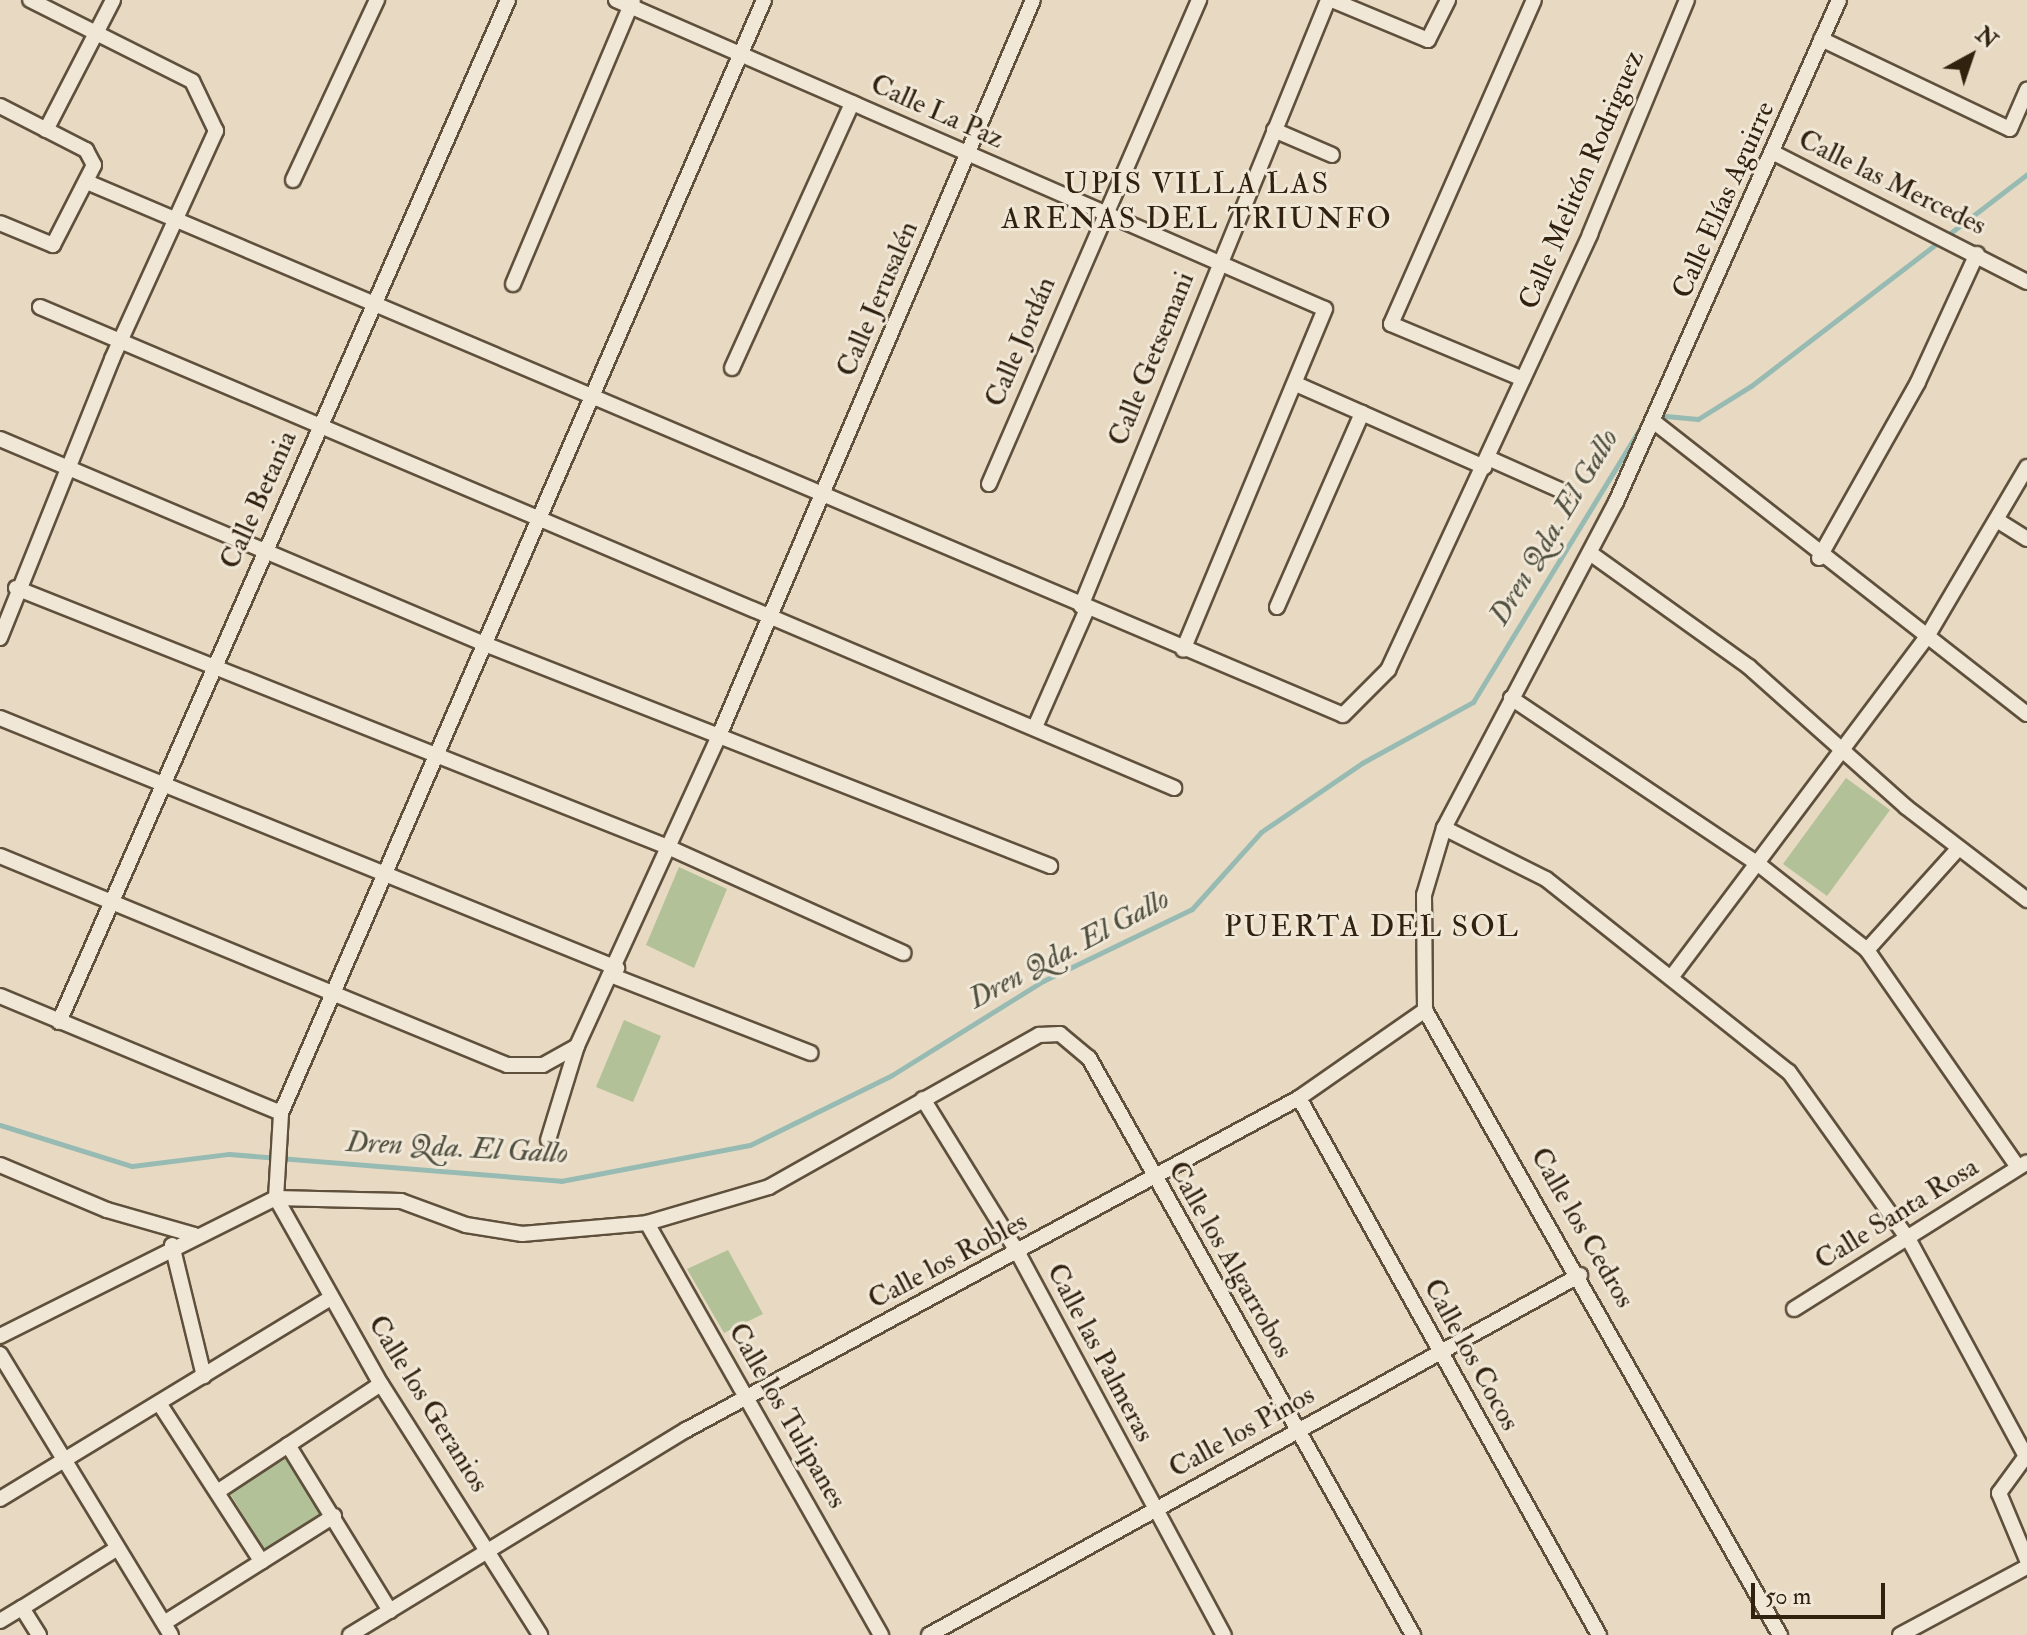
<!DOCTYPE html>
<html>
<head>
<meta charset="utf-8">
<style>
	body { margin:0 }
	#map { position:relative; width:2027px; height:1635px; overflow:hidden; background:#e8dac2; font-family:"IM FELL Double Pica",serif }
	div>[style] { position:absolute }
	.green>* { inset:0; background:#b2c197 }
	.stream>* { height:5px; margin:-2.5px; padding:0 2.5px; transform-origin:2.5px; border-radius:2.5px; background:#97bbb3 }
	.roads { filter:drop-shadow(2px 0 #5f503c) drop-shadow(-2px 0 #5f503c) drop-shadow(0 2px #5f503c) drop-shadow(0 -2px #5f503c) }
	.street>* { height:14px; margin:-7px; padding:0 7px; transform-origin:7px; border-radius:7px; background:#f0e7d7 }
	span { translate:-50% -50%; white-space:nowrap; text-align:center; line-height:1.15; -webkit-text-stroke:6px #f0e7d7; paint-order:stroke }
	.street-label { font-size:28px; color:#31220f }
	.neighbourhood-label { font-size:30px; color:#31220f; letter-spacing:2px }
	.water-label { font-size:30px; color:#505040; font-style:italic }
	.north { position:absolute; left:1931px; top:16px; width:80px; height:80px; -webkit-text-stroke:6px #f0e7d7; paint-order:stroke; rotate:40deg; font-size:22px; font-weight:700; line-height:32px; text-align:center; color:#31220f }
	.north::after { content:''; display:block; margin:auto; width:28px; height:36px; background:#31220f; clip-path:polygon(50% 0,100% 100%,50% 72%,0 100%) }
	.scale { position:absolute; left:1751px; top:1583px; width:134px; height:36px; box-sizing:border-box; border:4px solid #31220f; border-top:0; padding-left:10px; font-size:24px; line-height:28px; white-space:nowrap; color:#31220f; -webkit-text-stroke:6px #f0e7d7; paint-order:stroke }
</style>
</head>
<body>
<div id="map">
	<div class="green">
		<i style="clip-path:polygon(1846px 778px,1890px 810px,1827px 896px,1783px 864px)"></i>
		<i style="clip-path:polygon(679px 867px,727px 889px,694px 968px,646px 945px)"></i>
		<i style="clip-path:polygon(624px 1020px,661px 1036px,633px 1102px,596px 1087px)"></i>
		<i style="clip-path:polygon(728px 1250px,763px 1314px,724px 1333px,687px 1269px)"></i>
		<i style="clip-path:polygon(288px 1453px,326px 1513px,266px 1552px,229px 1492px)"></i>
	</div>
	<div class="stream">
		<i style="left:1655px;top:415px;width:43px;rotate:5.3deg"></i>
		<i style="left:1698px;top:419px;width:62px;rotate:-31.9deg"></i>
		<i style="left:1751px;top:386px;width:348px;rotate:-37.5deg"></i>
		<i style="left:0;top:1125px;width:138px;rotate:17.3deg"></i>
		<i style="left:132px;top:1166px;width:98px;rotate:-7.1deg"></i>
		<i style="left:229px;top:1154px;width:333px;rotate:4.6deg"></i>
		<i style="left:561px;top:1181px;width:192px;rotate:-10.8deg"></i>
		<i style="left:750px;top:1145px;width:158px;rotate:-26.2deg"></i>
		<i style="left:892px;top:1075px;width:178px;rotate:-31.9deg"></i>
		<i style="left:1043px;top:981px;width:165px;rotate:-25.8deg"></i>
		<i style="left:1192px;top:909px;width:103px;rotate:-48.1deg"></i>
		<i style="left:1261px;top:832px;width:122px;rotate:-34.3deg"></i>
		<i style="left:1362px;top:763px;width:127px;rotate:-28.8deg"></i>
		<i style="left:1473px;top:702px;width:330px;rotate:-58.6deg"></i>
	</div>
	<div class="roads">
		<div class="street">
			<i style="left:616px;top:0;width:773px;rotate:23.55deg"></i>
			<i style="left:1325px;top:309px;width:369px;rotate:112.6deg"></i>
			<i style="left:1332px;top:0;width:104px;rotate:22.6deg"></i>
			<i style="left:1428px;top:40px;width:45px;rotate:-63.4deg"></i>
			<i style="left:1821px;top:39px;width:209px;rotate:25.5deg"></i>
			<i style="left:2010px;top:129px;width:43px;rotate:-66.4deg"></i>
			<i style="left:0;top:106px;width:97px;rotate:27.1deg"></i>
			<i style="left:86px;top:150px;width:17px;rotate:62deg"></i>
			<i style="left:94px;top:165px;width:90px;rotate:117.1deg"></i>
			<i style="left:53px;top:245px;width:57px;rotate:-157.5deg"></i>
			<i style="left:46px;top:130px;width:146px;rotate:-62.7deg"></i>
			<i style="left:1274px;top:130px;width:63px;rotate:23.3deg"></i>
			<i style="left:1774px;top:153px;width:284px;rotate:27deg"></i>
			<i style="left:293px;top:180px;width:199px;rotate:-65deg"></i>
			<i style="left:87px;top:182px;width:1364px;rotate:22.99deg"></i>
			<i style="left:1343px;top:715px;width:64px;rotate:-45deg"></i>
			<i style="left:1388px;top:670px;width:481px;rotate:-65.1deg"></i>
			<i style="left:1590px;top:234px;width:253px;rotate:-67.5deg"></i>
			<i style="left:513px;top:284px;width:308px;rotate:-67.1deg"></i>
			<i style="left:40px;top:307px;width:1232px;rotate:22.98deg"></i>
			<i style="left:732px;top:368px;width:291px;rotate:-65.6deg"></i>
			<i style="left:1523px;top:379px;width:143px;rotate:-157.4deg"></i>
			<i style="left:1391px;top:324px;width:354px;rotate:-66.2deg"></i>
			<i style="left:1296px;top:384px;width:206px;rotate:23.8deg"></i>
			<i style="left:1653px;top:421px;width:475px;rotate:38.1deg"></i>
			<i style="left:0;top:439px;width:529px;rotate:22.93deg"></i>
			<i style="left:487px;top:645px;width:605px;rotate:21.43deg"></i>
			<i style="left:1488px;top:458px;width:81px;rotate:24deg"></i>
			<i style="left:989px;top:484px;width:528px;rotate:-66.54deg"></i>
			<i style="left:2000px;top:522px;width:32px;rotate:32deg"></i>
			<i style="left:1590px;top:553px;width:196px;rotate:35.6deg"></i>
			<i style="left:1749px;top:667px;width:210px;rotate:41.7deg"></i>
			<i style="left:1906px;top:807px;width:153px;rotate:37.5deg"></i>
			<i style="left:1819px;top:558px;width:202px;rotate:-60.6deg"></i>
			<i style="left:1918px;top:382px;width:141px;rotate:-65.3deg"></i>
			<i style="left:16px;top:588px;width:704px;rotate:21.68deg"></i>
			<i style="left:670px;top:848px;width:256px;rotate:24.2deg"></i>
			<i style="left:1081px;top:606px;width:654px;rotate:-67.82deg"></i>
			<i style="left:1277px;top:607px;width:212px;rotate:-66.3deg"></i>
			<i style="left:0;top:638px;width:301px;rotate:-68.1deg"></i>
			<i style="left:112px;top:359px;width:251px;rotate:-65.5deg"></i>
			<i style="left:216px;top:131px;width:55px;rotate:-115.6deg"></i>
			<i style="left:192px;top:81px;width:181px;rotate:-153.4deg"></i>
			<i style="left:1511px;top:698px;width:296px;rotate:33.9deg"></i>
			<i style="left:1757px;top:863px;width:140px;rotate:38.3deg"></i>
			<i style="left:1867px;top:950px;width:264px;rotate:55.2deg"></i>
			<i style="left:0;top:718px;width:666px;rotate:22.06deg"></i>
			<i style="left:1035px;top:727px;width:129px;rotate:-66.2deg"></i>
			<i style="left:1444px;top:828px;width:114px;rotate:26.6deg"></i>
			<i style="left:1546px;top:879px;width:310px;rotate:38.5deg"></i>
			<i style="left:1789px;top:1072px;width:206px;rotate:54.5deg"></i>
			<i style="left:1909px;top:1240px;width:246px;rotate:61.6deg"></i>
			<i style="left:2026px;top:1456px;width:46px;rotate:126.1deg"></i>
			<i style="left:1999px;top:1493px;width:73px;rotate:67.3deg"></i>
			<i style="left:0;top:856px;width:548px;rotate:22.4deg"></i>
			<i style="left:507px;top:1065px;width:36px"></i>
			<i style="left:543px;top:1065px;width:39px;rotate:-29deg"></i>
			<i style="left:1867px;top:950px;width:137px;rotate:-48deg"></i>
			<i style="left:1673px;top:975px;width:425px;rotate:-53.1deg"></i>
			<i style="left:1928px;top:635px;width:195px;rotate:-59.5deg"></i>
			<i style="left:613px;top:976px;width:212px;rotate:21.3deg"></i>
			<i style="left:0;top:996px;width:304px;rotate:22.6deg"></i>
			<i style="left:59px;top:1022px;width:1116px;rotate:-66.28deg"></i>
			<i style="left:1299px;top:1098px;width:615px;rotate:60.81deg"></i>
			<i style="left:923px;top:1099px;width:181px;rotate:58.3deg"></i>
			<i style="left:1018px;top:1253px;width:434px;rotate:61.7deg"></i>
			<i style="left:548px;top:1140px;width:98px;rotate:-72.9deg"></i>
			<i style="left:577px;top:1046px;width:339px;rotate:-65.4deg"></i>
			<i style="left:718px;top:738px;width:802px;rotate:-66.89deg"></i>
			<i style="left:0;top:1165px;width:116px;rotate:22.8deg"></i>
			<i style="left:107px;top:1210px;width:91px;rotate:16deg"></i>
			<i style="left:276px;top:1198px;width:85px;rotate:-86.6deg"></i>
			<i style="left:281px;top:1113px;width:1213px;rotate:-66.54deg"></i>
			<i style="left:276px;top:1198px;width:214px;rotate:60.6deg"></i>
			<i style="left:381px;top:1384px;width:297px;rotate:57.6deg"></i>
			<i style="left:647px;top:1223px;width:474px;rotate:60.4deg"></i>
			<i style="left:172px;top:1245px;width:135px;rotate:76.3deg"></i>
			<i style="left:1794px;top:1309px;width:275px;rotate:-32.2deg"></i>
			<i style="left:0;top:1336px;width:309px;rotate:-26.6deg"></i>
			<i style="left:276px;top:1198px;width:125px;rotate:1.4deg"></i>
			<i style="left:401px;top:1201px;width:69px;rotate:20.3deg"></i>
			<i style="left:466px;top:1225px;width:57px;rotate:9.1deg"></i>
			<i style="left:522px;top:1234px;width:125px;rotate:-5deg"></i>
			<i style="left:647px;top:1223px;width:127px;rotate:-16.4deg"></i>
			<i style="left:769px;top:1187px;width:310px;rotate:-29.4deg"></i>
			<i style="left:1039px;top:1035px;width:21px;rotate:-3deg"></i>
			<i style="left:1060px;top:1034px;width:38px;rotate:40deg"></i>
			<i style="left:1089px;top:1058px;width:662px;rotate:60.68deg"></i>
			<i style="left:0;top:1354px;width:329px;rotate:58.7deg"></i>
			<i style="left:159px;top:1403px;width:189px;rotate:57.1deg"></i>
			<i style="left:288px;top:1445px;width:195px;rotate:58.4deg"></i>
			<i style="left:217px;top:1492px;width:196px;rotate:-33.4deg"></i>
			<i style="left:0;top:1499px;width:387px;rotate:-31.3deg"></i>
			<i style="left:0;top:1621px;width:26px;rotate:-31deg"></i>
			<i style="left:164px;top:1623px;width:201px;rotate:-32.2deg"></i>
			<i style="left:39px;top:1635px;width:32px;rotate:-122deg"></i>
			<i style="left:22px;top:1608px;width:111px;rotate:-32.1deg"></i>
			<i style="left:350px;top:1635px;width:394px;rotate:-31.4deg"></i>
			<i style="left:686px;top:1430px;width:697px;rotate:-28.44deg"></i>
			<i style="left:1299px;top:1098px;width:154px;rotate:-34.9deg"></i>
			<i style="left:929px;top:1635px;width:744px;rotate:-28.94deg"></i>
			<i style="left:1780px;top:1635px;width:719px;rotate:-119.6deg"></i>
			<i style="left:1425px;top:1010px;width:115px;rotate:-90.5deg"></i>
			<i style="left:1424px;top:895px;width:70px;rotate:-73.4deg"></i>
			<i style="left:1444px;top:828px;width:369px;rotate:-62.2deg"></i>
			<i style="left:1616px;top:502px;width:549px;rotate:-66.05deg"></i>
			<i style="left:1900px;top:1635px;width:144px;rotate:-28.2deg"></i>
		</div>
	</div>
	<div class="street-label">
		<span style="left:937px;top:112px;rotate:24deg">Calle La Paz</span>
		<span style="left:1582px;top:180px;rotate:-67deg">Calle Melitón Rodriguez</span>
		<span style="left:1892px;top:183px;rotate:26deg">Calle las Mercedes</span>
		<span style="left:1724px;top:200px;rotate:-66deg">Calle Elías Aguirre</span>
		<span style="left:878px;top:299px;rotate:-67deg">Calle Jerusalén</span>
		<span style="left:1021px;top:342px;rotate:-67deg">Calle Jordán</span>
		<span style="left:1152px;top:359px;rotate:-68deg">Calle Getsemani</span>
		<span style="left:259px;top:500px;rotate:-66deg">Calle Betania</span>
		<span style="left:1897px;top:1214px;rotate:-32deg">Calle Santa Rosa</span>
		<span style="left:1582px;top:1228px;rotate:60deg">Calle los Cedros</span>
		<span style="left:1230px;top:1260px;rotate:60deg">Calle los Algarrobos</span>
		<span style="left:948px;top:1261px;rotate:-28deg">Calle los Robles</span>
		<span style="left:1100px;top:1353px;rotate:62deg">Calle las Palmeras</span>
		<span style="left:1471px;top:1355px;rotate:61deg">Calle los Cocos</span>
		<span style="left:428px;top:1404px;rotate:58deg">Calle los Geranios</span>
		<span style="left:787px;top:1416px;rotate:60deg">Calle los Tulipanes</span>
		<span style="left:1242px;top:1432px;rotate:-29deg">Calle los Pinos</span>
	</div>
	<div class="neighbourhood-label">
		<span style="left:1197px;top:201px">UPIS VILLA LAS<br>ARENAS DEL TRIUNFO</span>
		<span style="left:1372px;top:927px">PUERTA DEL SOL</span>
	</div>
	<div class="water-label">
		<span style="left:1554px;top:527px;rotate:-59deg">Dren Qda. El Gallo</span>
		<span style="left:1069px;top:949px;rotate:-28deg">Dren Qda. El Gallo</span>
		<span style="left:457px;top:1148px;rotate:3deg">Dren Qda. El Gallo</span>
	</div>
	<div class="north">N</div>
	<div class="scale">50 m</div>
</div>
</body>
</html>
